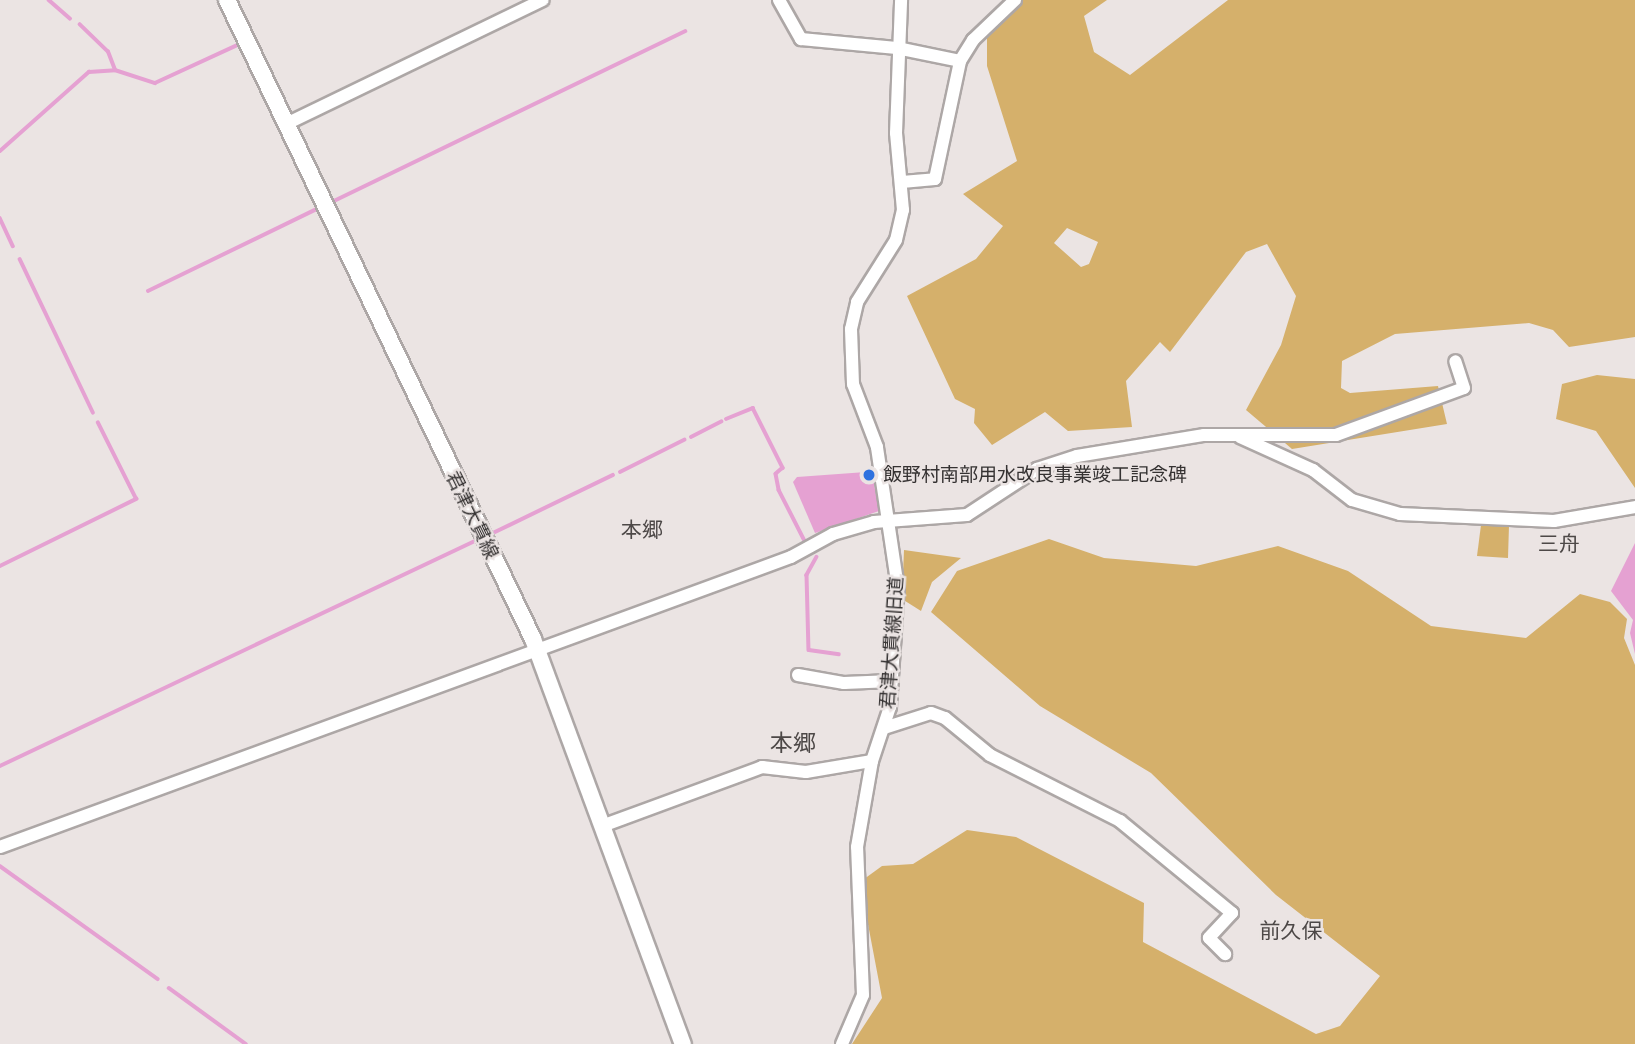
<!DOCTYPE html>
<html>
<head>
<meta charset="utf-8">
<style>
	body { margin:0 }
	#map { position:relative; width:1635px; height:1044px; overflow:hidden; background:#ebe4e3; font-family:Figtree,"Noto Sans JP",sans-serif }
	div>[style] { position:absolute }
	.green>* { inset:0; background:#d5b06b }
	.water>* { inset:0; background:#e5a1d2 }
	.stream>* { height:3.5px; margin:-1.75px; padding:0 1.75px; transform-origin:1.75px; border-radius:1.75px; background:#e5a1d2 }
	.roads { filter:drop-shadow(2px 0 #ada7a6) drop-shadow(-2px 0 #ada7a6) drop-shadow(0 2px #ada7a6) drop-shadow(0 -2px #ada7a6) }
	.minor>* { height:12px; margin:-6px; padding:0 6px; transform-origin:6px; border-radius:6px; background:#fff }
	.secondary>* { height:16px; margin:-8px; padding:0 8px; transform-origin:8px; border-radius:8px; background:#fff }
	.dots>* { width:19px; height:19px; translate:-50% -50%; box-sizing:border-box; border:4px solid #ebe4e3; border-radius:50% }
	span { translate:-50% -50%; white-space:nowrap; text-align:center; line-height:1.15; -webkit-text-stroke:5px #ebe4e3; paint-order:stroke }
	.poi-label { font-size:19px; color:#353232 }
	.left { translate:0 -50%; text-align:left }
	.street-label { font-size:19px; color:#353232 }
	.neighbourhood-label { font-size:21px; color:#4d4847 }
	.quarter-label { font-size:23px; color:#4d4847 }
</style>
</head>
<body>
<div id="map">
	<div class="green">
		<i style="clip-path:polygon(evenodd,1015px 0,1107px 0,1084px 16px,1094px 52px,1130px 75px,1228px 0,1635px 0,1635px 337px,1569px 347px,1553px 330px,1529px 323px,1395px 334px,1342px 361px,1341px 388px,1350px 393px,1438px 386px,1447px 424px,1292px 449px,1246px 410px,1281px 345px,1296px 296px,1267px 244px,1246px 252px,1170px 352px,1160px 342px,1126px 381px,1132px 427px,1068px 431px,1045px 412px,992px 445px,974px 423px,975px 409px,955px 399px,907px 296px,976px 259px,1003px 226px,963px 194px,1017px 161px,987px 66px,987px 37px,1015px 0,1067px 228px,1098px 242px,1089px 264px,1081px 267px,1054px 243px,1067px 228px)"></i>
		<i style="clip-path:polygon(1597px 375px,1635px 379px,1635px 488px,1596px 431px,1556px 419px,1562px 384px)"></i>
		<i style="clip-path:polygon(1481px 525px,1509px 525px,1508px 558px,1477px 556px)"></i>
		<i style="clip-path:polygon(1049px 539px,1104px 558px,1196px 566px,1278px 546px,1348px 571px,1431px 626px,1526px 638px,1580px 594px,1610px 602px,1627px 619px,1624px 638px,1635px 665px,1635px 1044px,852px 1044px,882px 998px,860px 882px,882px 866px,913px 864px,967px 830px,1016px 837px,1144px 903px,1143px 942px,1316px 1034px,1340px 1026px,1380px 976px,1276px 895px,1151px 773px,1040px 706px,931px 612px,957px 571px)"></i>
		<i style="clip-path:polygon(904px 550px,961px 558px,932px 582px,921px 611px,902px 599px)"></i>
	</div>
	<div class="water">
		<i style="clip-path:polygon(866px 472px,873px 479px,879px 511px,815px 533px,793px 482px,797px 477px)"></i>
		<i style="clip-path:polygon(1635px 543px,1635px 654px,1630px 633px,1633px 620px,1611px 591px)"></i>
	</div>
	<div class="stream">
		<i style="left:49px;top:0;width:28px;rotate:41deg"></i>
		<i style="left:115px;top:70px;width:42px;rotate:18deg"></i>
		<i style="left:155px;top:83px;width:96px;rotate:-24.7deg"></i>
		<i style="left:0;top:151px;width:119px;rotate:-41.6deg"></i>
		<i style="left:89px;top:72px;width:26px;rotate:-4deg"></i>
		<i style="left:115px;top:70px;width:19px;rotate:-111deg"></i>
		<i style="left:108px;top:52px;width:39px;rotate:-136deg"></i>
		<i style="left:334px;top:201px;width:390px;rotate:-25.8deg"></i>
		<i style="left:0;top:218px;width:31px;rotate:65deg"></i>
		<i style="left:20px;top:259px;width:170px;rotate:64.5deg"></i>
		<i style="left:148px;top:291px;width:188px;rotate:-25.9deg"></i>
		<i style="left:726px;top:419px;width:29px;rotate:-22deg"></i>
		<i style="left:753px;top:408px;width:67px;rotate:63.4deg"></i>
		<i style="left:783px;top:468px;width:9px;rotate:139deg"></i>
		<i style="left:776px;top:474px;width:16px;rotate:79deg"></i>
		<i style="left:779px;top:490px;width:57px;rotate:63deg"></i>
		<i style="left:691px;top:437px;width:34px;rotate:-27deg"></i>
		<i style="left:620px;top:472px;width:72px;rotate:-26.6deg"></i>
		<i style="left:493px;top:533px;width:133px;rotate:-25.8deg"></i>
		<i style="left:817px;top:557px;width:21px;rotate:119deg"></i>
		<i style="left:807px;top:575px;width:75px;rotate:88.5deg"></i>
		<i style="left:809px;top:650px;width:30px;rotate:8deg"></i>
		<i style="left:0;top:566px;width:152px;rotate:-26.2deg"></i>
		<i style="left:136px;top:499px;width:85px;rotate:-116.6deg"></i>
		<i style="left:0;top:766px;width:528px;rotate:-25.35deg"></i>
		<i style="left:0;top:866px;width:194px;rotate:35.6deg"></i>
		<i style="left:169px;top:988px;width:95px;rotate:36deg"></i>
	</div>
	<div class="roads">
		<div class="minor">
			<i style="left:779px;top:0;width:45px;rotate:60.6deg"></i>
			<i style="left:801px;top:39px;width:96px;rotate:5.4deg"></i>
			<i style="left:897px;top:48px;width:64px;rotate:11.7deg"></i>
			<i style="left:286px;top:124px;width:285px;rotate:-25.8deg"></i>
			<i style="left:902px;top:182px;width:33px;rotate:-5deg"></i>
			<i style="left:935px;top:179px;width:121px;rotate:-78deg"></i>
			<i style="left:960px;top:61px;width:25px;rotate:-58deg"></i>
			<i style="left:973px;top:40px;width:58px;rotate:-43.6deg"></i>
			<i style="left:1240px;top:437px;width:80px;rotate:24.3deg"></i>
			<i style="left:1313px;top:470px;width:49px;rotate:37.6deg"></i>
			<i style="left:1352px;top:500px;width:50px;rotate:16.3deg"></i>
			<i style="left:1400px;top:514px;width:154px;rotate:2.6deg"></i>
			<i style="left:1554px;top:521px;width:82px;rotate:-9.8deg"></i>
			<i style="left:798px;top:675px;width:47px;rotate:9.9deg"></i>
			<i style="left:844px;top:683px;width:48px;rotate:-2.4deg"></i>
			<i style="left:884px;top:728px;width:49px;rotate:-17.7deg"></i>
			<i style="left:931px;top:713px;width:15px;rotate:20deg"></i>
			<i style="left:945px;top:718px;width:58px;rotate:39.4deg"></i>
			<i style="left:990px;top:755px;width:146px;rotate:26.9deg"></i>
			<i style="left:1120px;top:821px;width:145px;rotate:39.4deg"></i>
			<i style="left:1232px;top:913px;width:34px;rotate:133deg"></i>
			<i style="left:1209px;top:938px;width:23px;rotate:45deg"></i>
			<i style="left:602px;top:826px;width:171px;rotate:-20.2deg"></i>
			<i style="left:762px;top:767px;width:44px;rotate:6.5deg"></i>
			<i style="left:806px;top:772px;width:67px;rotate:-9.5deg"></i>
			<i style="left:0;top:847px;width:842px;rotate:-20.13deg"></i>
			<i style="left:791px;top:557px;width:48px;rotate:-28.7deg"></i>
			<i style="left:833px;top:534px;width:43px;rotate:-16.3deg"></i>
			<i style="left:874px;top:522px;width:93px;rotate:-4.3deg"></i>
			<i style="left:967px;top:515px;width:84px;rotate:-33.3deg"></i>
			<i style="left:1037px;top:469px;width:42px;rotate:-18deg"></i>
			<i style="left:1077px;top:456px;width:129px;rotate:-9.4deg"></i>
			<i style="left:1204px;top:435px;width:132px"></i>
			<i style="left:1336px;top:435px;width:136px;rotate:-20.2deg"></i>
			<i style="left:1464px;top:388px;width:28px;rotate:-108deg"></i>
			<i style="left:842px;top:1044px;width:53px;rotate:-66.8deg"></i>
			<i style="left:863px;top:995px;width:148px;rotate:-92.3deg"></i>
			<i style="left:857px;top:847px;width:87px;rotate:-80.1deg"></i>
			<i style="left:872px;top:761px;width:57px;rotate:-71.6deg"></i>
			<i style="left:890px;top:707px;width:119px;rotate:-86.2deg"></i>
			<i style="left:898px;top:588px;width:143px;rotate:-98.5deg"></i>
			<i style="left:877px;top:447px;width:67px;rotate:-110.9deg"></i>
			<i style="left:853px;top:384px;width:55px;rotate:-92.1deg"></i>
			<i style="left:851px;top:329px;width:28px;rotate:-77deg"></i>
			<i style="left:857px;top:302px;width:73px;rotate:-57.8deg"></i>
			<i style="left:896px;top:240px;width:31px;rotate:-77deg"></i>
			<i style="left:903px;top:210px;width:77px;rotate:-95.2deg"></i>
			<i style="left:896px;top:133px;width:133px;rotate:-87.8deg"></i>
		</div>
		<div class="secondary">
			<i style="left:227px;top:0;width:708px;rotate:64.41deg"></i>
			<i style="left:533px;top:639px;width:432px;rotate:69.7deg"></i>
		</div>
	</div>
	<div class="dots">
		<i style="left:869px;top:475px;background:#2e72df"></i>
	</div>
	<div class="poi-label">
		<span class="left" style="left:883px;top:475px">飯野村南部用水改良事業竣工記念碑</span>
	</div>
	<div class="street-label">
		<span style="left:472px;top:515px;rotate:64deg">君津大貫線</span>
		<span style="left:892px;top:643px;rotate:-86deg">君津大貫線旧道</span>
	</div>
	<div class="neighbourhood-label">
		<span style="left:642px;top:530px">本郷</span>
		<span style="left:1559px;top:544px">三舟</span>
		<span style="left:1291px;top:931px">前久保</span>
	</div>
	<div class="quarter-label">
		<span style="left:793px;top:743px">本郷</span>
	</div>
</div>
</body>
</html>
